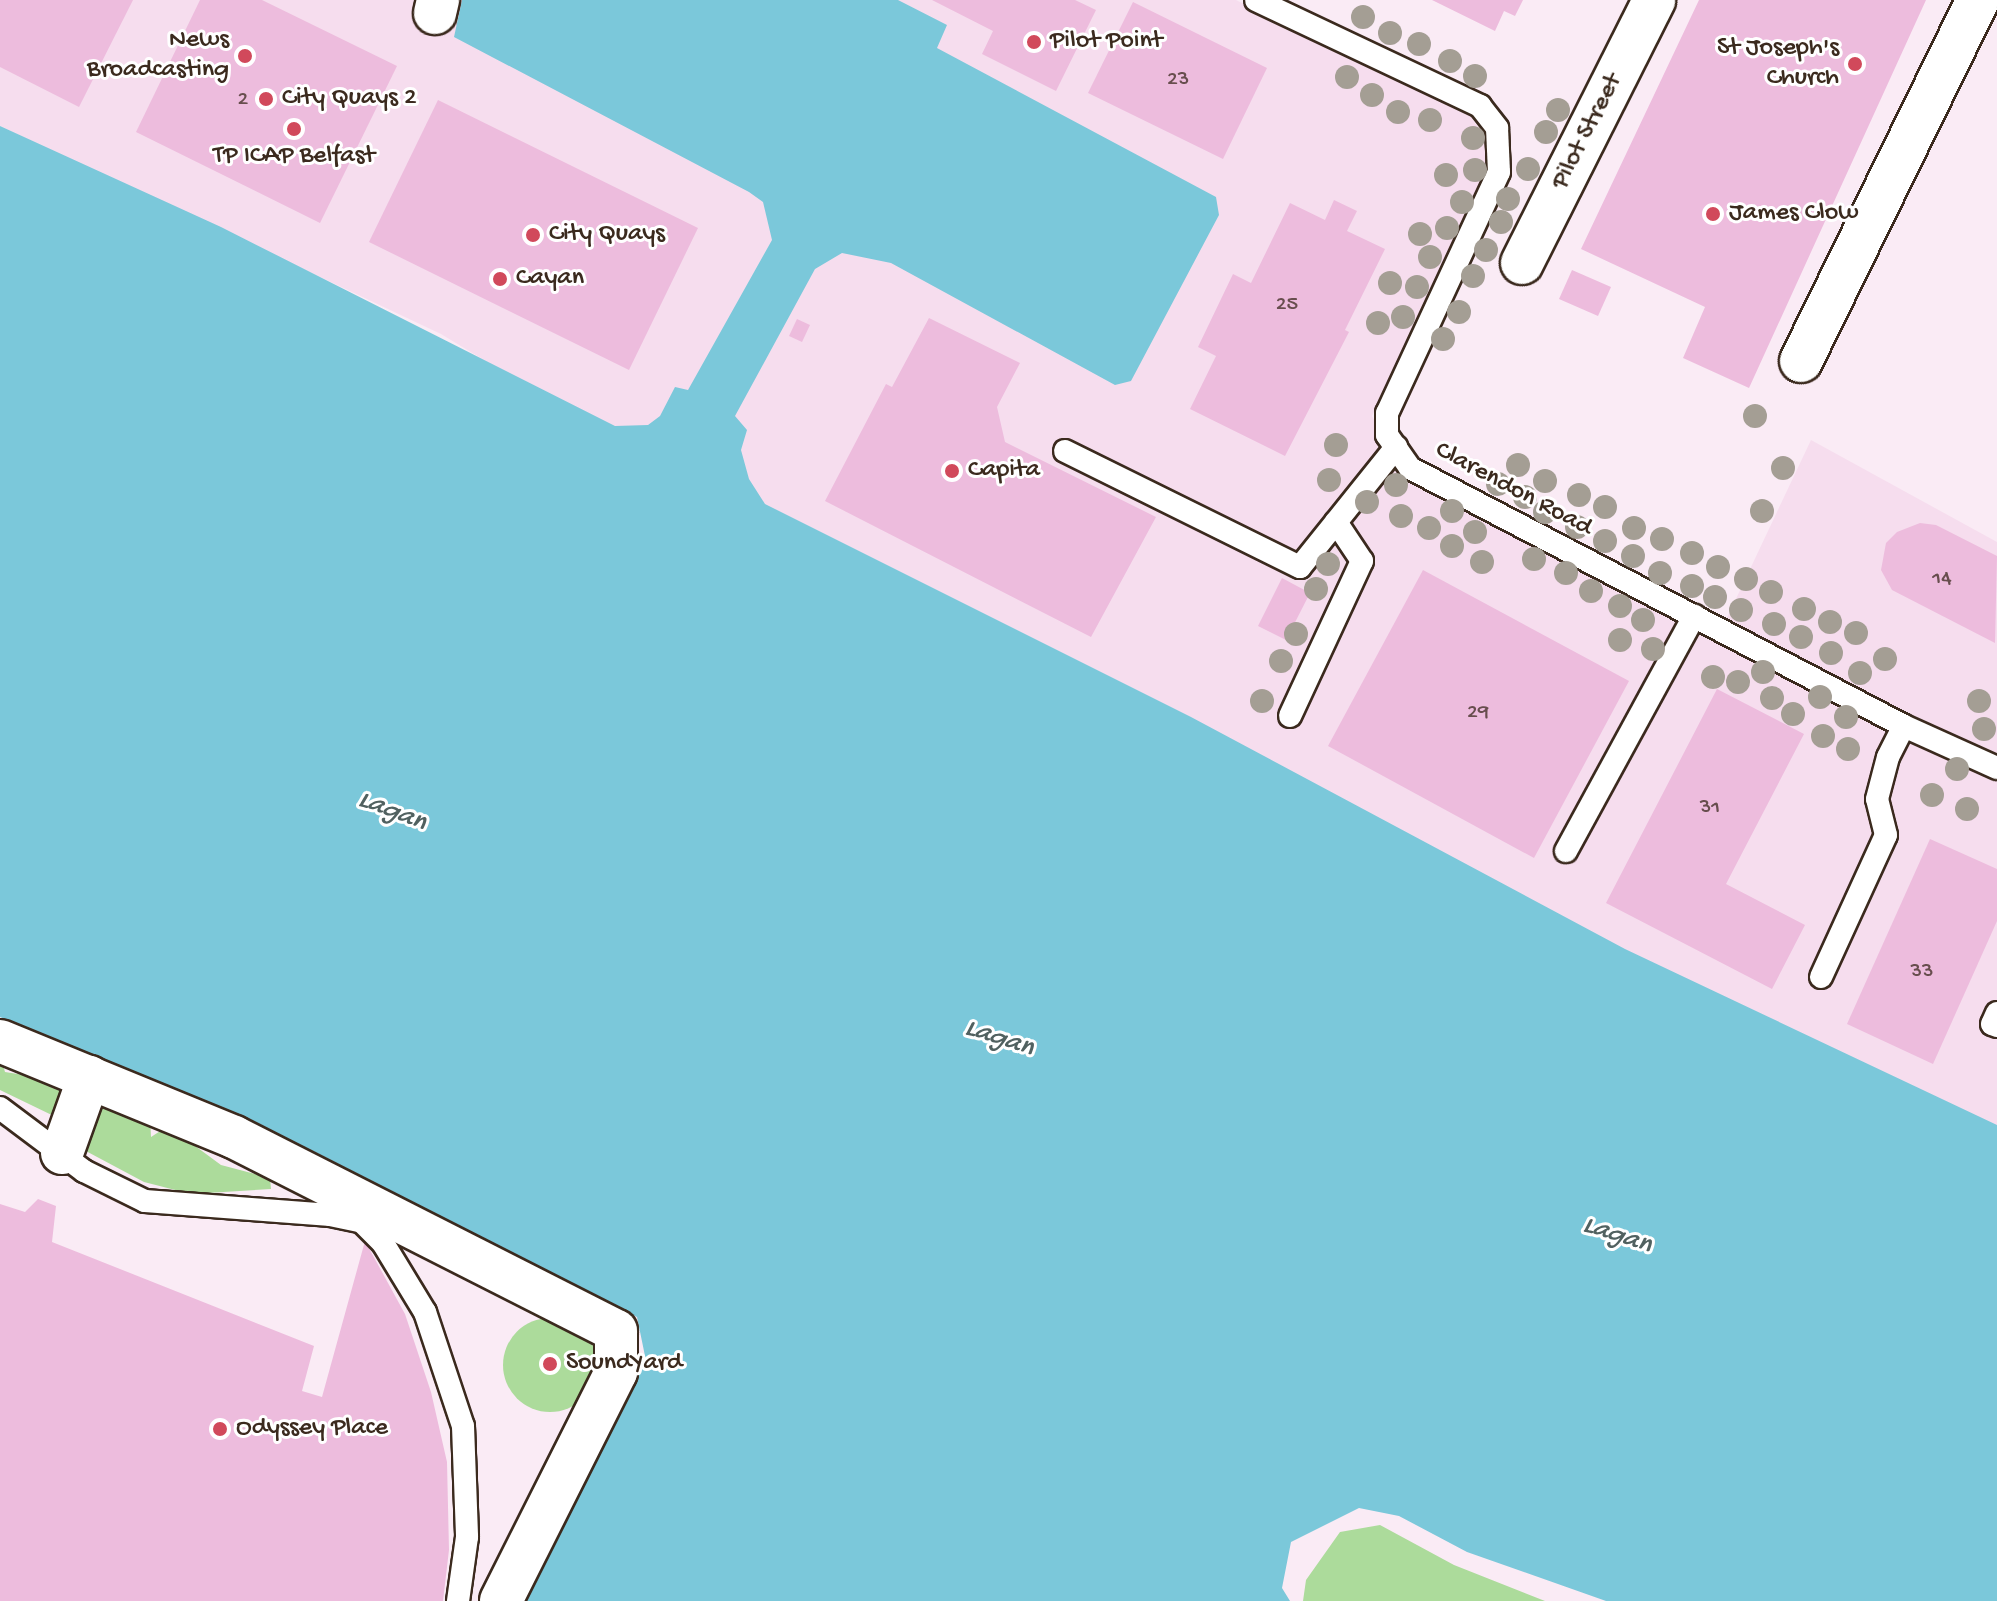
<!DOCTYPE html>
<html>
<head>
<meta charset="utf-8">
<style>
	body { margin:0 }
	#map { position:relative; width:1997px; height:1601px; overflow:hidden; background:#faebf5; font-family:"Gochi Hand",sans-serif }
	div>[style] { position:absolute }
	.built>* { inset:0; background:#f6ddee }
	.green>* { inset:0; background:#acdb9b }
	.round { border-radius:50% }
	.water>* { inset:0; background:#7bc8da }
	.building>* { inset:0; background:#edbcdd }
	.roads { filter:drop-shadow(2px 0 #3b2a1e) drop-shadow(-2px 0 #3b2a1e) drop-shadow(0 2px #3b2a1e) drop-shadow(0 -2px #3b2a1e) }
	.lane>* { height:22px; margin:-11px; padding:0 11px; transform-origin:11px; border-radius:11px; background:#fff }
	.street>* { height:42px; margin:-21px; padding:0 21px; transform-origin:21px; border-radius:21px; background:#fff }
	.trees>* { width:24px; height:24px; margin:-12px; border-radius:50%; background:#a49e94 }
	.dots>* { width:22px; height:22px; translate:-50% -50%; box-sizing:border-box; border:4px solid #fff; border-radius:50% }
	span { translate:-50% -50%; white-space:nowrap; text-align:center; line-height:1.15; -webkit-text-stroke:6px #fff; paint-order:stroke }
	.number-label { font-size:22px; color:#684e4e }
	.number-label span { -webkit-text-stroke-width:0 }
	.poi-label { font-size:26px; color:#3b2a1e }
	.right { translate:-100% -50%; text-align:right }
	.left { translate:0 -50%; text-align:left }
	.street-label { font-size:26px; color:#3b2a1e }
	.water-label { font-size:28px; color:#516160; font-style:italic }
</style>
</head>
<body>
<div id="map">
	<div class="built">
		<i style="clip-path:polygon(0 0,477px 0,765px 185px,783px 241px,697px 397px,655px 435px,616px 440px,441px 334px,0 126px)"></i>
		<i style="clip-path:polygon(850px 0,1236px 0,1469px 115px,1483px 133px,1488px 170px,1372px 416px,1401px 470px,1717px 639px,1811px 440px,1997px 542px,1997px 1141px,759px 518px,719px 424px)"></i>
	</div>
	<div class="green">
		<i style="clip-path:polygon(0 1054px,5px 1072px,62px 1081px,60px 1119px,0 1090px)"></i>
		<i style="clip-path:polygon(105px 1096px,150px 1116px,151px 1137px,168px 1126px,221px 1165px,270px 1178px,271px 1189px,191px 1194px,144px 1182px,84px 1150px)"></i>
		<i class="round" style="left:503px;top:1318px;width:94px;height:94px"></i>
		<i style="clip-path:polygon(1380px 1525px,1454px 1565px,1545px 1601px,1303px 1601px,1306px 1580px,1340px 1532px)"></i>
	</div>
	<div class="water">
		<i style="clip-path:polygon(462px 0,898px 0,947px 25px,937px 48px,1216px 197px,1219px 215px,1131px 381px,1115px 385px,891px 263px,842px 253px,815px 269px,735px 416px,747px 430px,741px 450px,749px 479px,765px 504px,1191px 717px,1625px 949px,1997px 1125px,1997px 1601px,1606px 1601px,1467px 1552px,1399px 1516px,1359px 1508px,1291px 1542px,1282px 1588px,1290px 1601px,520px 1601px,645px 1356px,637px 1317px,313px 1151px,0 1017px,0 126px,221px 227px,615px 426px,648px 425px,660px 416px,675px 387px,688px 390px,772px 240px,763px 202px,749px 192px,454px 37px)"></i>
	</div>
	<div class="building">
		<i style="clip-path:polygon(0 0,133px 0,79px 107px,0 67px)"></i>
		<i style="clip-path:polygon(200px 0,262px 0,397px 66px,320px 223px,136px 132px)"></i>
		<i style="clip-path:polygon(932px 0,1075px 0,1096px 10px,1056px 91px,982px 54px,993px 31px)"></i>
		<i style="clip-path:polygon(1432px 0,1523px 0,1515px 16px,1504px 11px,1495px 31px)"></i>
		<i style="clip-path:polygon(1699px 0,1926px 0,1749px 388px,1683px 358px,1705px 307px,1581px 249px)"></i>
		<i style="clip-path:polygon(1133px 2px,1267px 68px,1223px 159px,1088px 93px)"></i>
		<i style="clip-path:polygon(438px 100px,698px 228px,629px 370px,369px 242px)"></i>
		<i style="clip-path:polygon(1334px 200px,1357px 211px,1347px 231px,1385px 249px,1345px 330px,1349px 332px,1285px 456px,1190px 409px,1216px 356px,1198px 347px,1233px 274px,1251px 283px,1290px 203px,1325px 220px)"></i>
		<i style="clip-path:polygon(1572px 270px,1611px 287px,1598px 316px,1559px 299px)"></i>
		<i style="clip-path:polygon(929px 318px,1020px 363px,997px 407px,1005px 442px,1156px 517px,1091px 637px,825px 501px,886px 384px,892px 387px)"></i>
		<i style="clip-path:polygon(797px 319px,810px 325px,802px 342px,789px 336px)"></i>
		<i style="clip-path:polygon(1920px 523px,1936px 525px,1997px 556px,1995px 643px,1892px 590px,1881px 570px,1886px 543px,1897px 532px)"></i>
		<i style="clip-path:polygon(1423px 570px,1629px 681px,1534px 858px,1328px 746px)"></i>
		<i style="clip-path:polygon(1282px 578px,1310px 593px,1286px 640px,1258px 626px)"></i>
		<i style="clip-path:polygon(1717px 689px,1804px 734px,1726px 884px,1805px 925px,1772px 989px,1606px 903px)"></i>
		<i style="clip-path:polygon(1930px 839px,1997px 869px,1997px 921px,1933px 1064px,1847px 1024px)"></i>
		<i style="clip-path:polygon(38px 1199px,56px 1206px,52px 1242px,314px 1346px,302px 1391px,322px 1397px,365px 1241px,405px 1314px,431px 1392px,447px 1462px,449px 1550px,443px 1601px,0 1601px,0 1204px,25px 1212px)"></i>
	</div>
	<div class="roads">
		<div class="lane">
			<i style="left:1256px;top:0;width:248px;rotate:25.3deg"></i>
			<i style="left:1480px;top:106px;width:28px;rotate:52deg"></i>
			<i style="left:1497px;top:128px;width:44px;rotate:87.4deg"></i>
			<i style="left:1499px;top:172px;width:266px;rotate:114.9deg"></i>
			<i style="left:1387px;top:413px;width:22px;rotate:90deg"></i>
			<i style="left:1387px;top:435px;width:40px;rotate:55.1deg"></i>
			<i style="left:1410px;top:468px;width:557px;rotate:27.58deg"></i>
			<i style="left:1904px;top:726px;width:102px;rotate:24.3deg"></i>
			<i style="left:1065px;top:451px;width:262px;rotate:26.3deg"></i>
			<i style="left:1300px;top:567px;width:154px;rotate:-51.3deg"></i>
			<i style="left:1290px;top:716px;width:171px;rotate:-65.1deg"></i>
			<i style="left:1362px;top:561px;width:47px;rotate:-123.7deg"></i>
			<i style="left:1566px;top:851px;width:268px;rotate:-61.4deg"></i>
			<i style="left:1821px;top:977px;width:156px;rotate:-65.4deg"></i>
			<i style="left:1886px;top:835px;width:37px;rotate:-104deg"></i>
			<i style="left:1877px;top:799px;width:43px;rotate:-75.3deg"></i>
			<i style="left:1888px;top:757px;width:35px;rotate:-63deg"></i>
			<i style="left:1997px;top:1013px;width:12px;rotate:114deg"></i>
			<i style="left:1992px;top:1024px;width:5px;rotate:22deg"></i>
			<i style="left:0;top:1108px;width:105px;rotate:36.9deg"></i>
			<i style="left:84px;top:1171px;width:68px;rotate:26.2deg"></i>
			<i style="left:145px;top:1201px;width:186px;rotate:4.3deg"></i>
			<i style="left:330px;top:1215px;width:33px;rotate:12deg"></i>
			<i style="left:362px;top:1222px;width:30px;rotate:45deg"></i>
			<i style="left:383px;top:1243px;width:81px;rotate:58.7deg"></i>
			<i style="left:425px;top:1312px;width:120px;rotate:71.6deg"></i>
			<i style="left:463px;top:1426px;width:111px;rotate:87.9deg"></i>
			<i style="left:467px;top:1537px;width:65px;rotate:98deg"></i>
		</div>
		<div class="street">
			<i style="left:435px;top:13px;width:13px;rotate:-77deg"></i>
			<i style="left:1522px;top:263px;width:294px;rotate:-63.3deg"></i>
			<i style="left:1801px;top:361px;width:402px;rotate:-63.9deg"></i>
			<i style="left:0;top:1041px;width:253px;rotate:22.3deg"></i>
			<i style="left:234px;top:1137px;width:428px;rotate:26.9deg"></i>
			<i style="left:616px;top:1331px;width:41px;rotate:90deg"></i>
			<i style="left:616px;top:1372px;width:256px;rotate:116.7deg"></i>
			<i style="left:62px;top:1153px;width:81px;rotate:-70.4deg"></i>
		</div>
	</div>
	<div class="trees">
		<i style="left:1363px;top:17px"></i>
		<i style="left:1390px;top:33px"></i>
		<i style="left:1419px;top:44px"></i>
		<i style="left:1450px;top:61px"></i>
		<i style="left:1475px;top:76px"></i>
		<i style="left:1347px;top:77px"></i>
		<i style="left:1372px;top:95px"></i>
		<i style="left:1558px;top:110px"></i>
		<i style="left:1398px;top:112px"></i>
		<i style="left:1430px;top:120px"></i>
		<i style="left:1546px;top:132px"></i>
		<i style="left:1473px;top:138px"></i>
		<i style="left:1528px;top:169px"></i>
		<i style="left:1475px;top:170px"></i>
		<i style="left:1446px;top:175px"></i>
		<i style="left:1508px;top:199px"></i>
		<i style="left:1462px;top:202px"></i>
		<i style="left:1501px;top:222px"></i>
		<i style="left:1447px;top:228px"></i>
		<i style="left:1420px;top:234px"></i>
		<i style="left:1486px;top:250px"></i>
		<i style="left:1430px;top:257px"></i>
		<i style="left:1473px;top:276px"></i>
		<i style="left:1390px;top:283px"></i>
		<i style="left:1417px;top:287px"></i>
		<i style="left:1459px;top:312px"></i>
		<i style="left:1403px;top:317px"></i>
		<i style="left:1378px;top:323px"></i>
		<i style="left:1443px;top:339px"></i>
		<i style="left:1755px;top:416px"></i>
		<i style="left:1336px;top:445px"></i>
		<i style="left:1518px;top:465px"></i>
		<i style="left:1783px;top:468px"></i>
		<i style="left:1329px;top:480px"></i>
		<i style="left:1545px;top:481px"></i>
		<i style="left:1498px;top:484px"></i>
		<i style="left:1396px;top:485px"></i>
		<i style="left:1579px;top:495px"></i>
		<i style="left:1525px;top:497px"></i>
		<i style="left:1367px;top:502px"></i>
		<i style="left:1605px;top:507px"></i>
		<i style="left:1452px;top:511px"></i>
		<i style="left:1762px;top:511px"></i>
		<i style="left:1545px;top:512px"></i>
		<i style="left:1401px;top:516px"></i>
		<i style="left:1577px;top:527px"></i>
		<i style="left:1429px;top:528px"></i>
		<i style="left:1634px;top:528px"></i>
		<i style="left:1475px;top:532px"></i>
		<i style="left:1662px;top:539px"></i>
		<i style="left:1605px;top:541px"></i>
		<i style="left:1452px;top:546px"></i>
		<i style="left:1692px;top:553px"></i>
		<i style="left:1633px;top:556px"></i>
		<i style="left:1534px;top:559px"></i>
		<i style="left:1482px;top:562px"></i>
		<i style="left:1328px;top:564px"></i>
		<i style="left:1718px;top:567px"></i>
		<i style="left:1566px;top:573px"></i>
		<i style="left:1660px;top:573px"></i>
		<i style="left:1746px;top:579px"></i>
		<i style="left:1692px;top:586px"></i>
		<i style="left:1316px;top:589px"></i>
		<i style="left:1591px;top:591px"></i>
		<i style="left:1771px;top:592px"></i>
		<i style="left:1715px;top:597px"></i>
		<i style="left:1620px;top:606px"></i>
		<i style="left:1804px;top:609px"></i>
		<i style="left:1741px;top:610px"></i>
		<i style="left:1643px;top:620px"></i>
		<i style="left:1830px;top:622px"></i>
		<i style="left:1774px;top:624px"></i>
		<i style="left:1856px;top:633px"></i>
		<i style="left:1296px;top:634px"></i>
		<i style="left:1801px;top:637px"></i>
		<i style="left:1620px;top:640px"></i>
		<i style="left:1653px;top:649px"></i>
		<i style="left:1831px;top:653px"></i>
		<i style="left:1885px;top:659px"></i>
		<i style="left:1281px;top:661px"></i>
		<i style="left:1763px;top:672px"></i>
		<i style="left:1860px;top:673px"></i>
		<i style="left:1713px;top:677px"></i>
		<i style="left:1738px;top:682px"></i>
		<i style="left:1820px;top:697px"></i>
		<i style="left:1772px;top:698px"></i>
		<i style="left:1262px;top:701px"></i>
		<i style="left:1979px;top:701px"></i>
		<i style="left:1793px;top:714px"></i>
		<i style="left:1846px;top:717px"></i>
		<i style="left:1984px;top:729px"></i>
		<i style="left:1823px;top:736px"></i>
		<i style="left:1848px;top:749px"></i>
		<i style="left:1957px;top:769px"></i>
		<i style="left:1932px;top:795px"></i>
		<i style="left:1967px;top:809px"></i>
	</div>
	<div class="dots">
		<i style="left:1034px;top:42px;background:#d1495b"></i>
		<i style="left:245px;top:56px;background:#d1495b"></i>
		<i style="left:1855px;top:64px;background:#d1495b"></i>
		<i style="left:266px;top:99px;background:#d1495b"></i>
		<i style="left:294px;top:129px;background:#d1495b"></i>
		<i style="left:1713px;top:214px;background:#d1495b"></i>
		<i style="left:533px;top:235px;background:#d1495b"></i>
		<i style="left:500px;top:279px;background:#d1495b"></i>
		<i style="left:952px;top:471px;background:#d1495b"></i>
		<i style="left:550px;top:1364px;background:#d1495b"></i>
		<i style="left:220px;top:1429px;background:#d1495b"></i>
	</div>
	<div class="number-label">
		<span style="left:1178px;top:81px">23</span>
		<span style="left:243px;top:101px">2</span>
		<span style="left:1287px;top:306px">25</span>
		<span style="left:1942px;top:580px">14</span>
		<span style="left:1478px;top:714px">29</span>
		<span style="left:1710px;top:809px">31</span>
		<span style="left:1922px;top:973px">33</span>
	</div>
	<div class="poi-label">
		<span class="right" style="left:229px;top:56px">News<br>Broadcasting</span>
		<span class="left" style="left:1050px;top:42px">Pilot Point</span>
		<span class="right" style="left:1839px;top:64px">St Joseph's<br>Church</span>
		<span class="left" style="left:282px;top:99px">City Quays 2</span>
		<span style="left:294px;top:157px">TP ICAP Belfast</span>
		<span class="left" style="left:1729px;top:214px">James Clow</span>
		<span class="left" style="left:549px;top:235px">City Quays</span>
		<span class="left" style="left:516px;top:279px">Cayan</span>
		<span class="left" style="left:968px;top:471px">Capita</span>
		<span class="left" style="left:566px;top:1364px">SoundYard</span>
		<span class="left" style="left:236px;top:1429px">Odyssey Place</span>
	</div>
	<div class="street-label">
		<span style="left:1588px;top:132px;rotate:-63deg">Pilot Street</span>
		<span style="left:1513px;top:490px;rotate:28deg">Clarendon Road</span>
	</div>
	<div class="water-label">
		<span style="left:392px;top:812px;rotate:21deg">Lagan</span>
		<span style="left:999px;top:1039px;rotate:18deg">Lagan</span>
		<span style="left:1617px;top:1236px;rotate:18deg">Lagan</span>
	</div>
</div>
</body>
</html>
